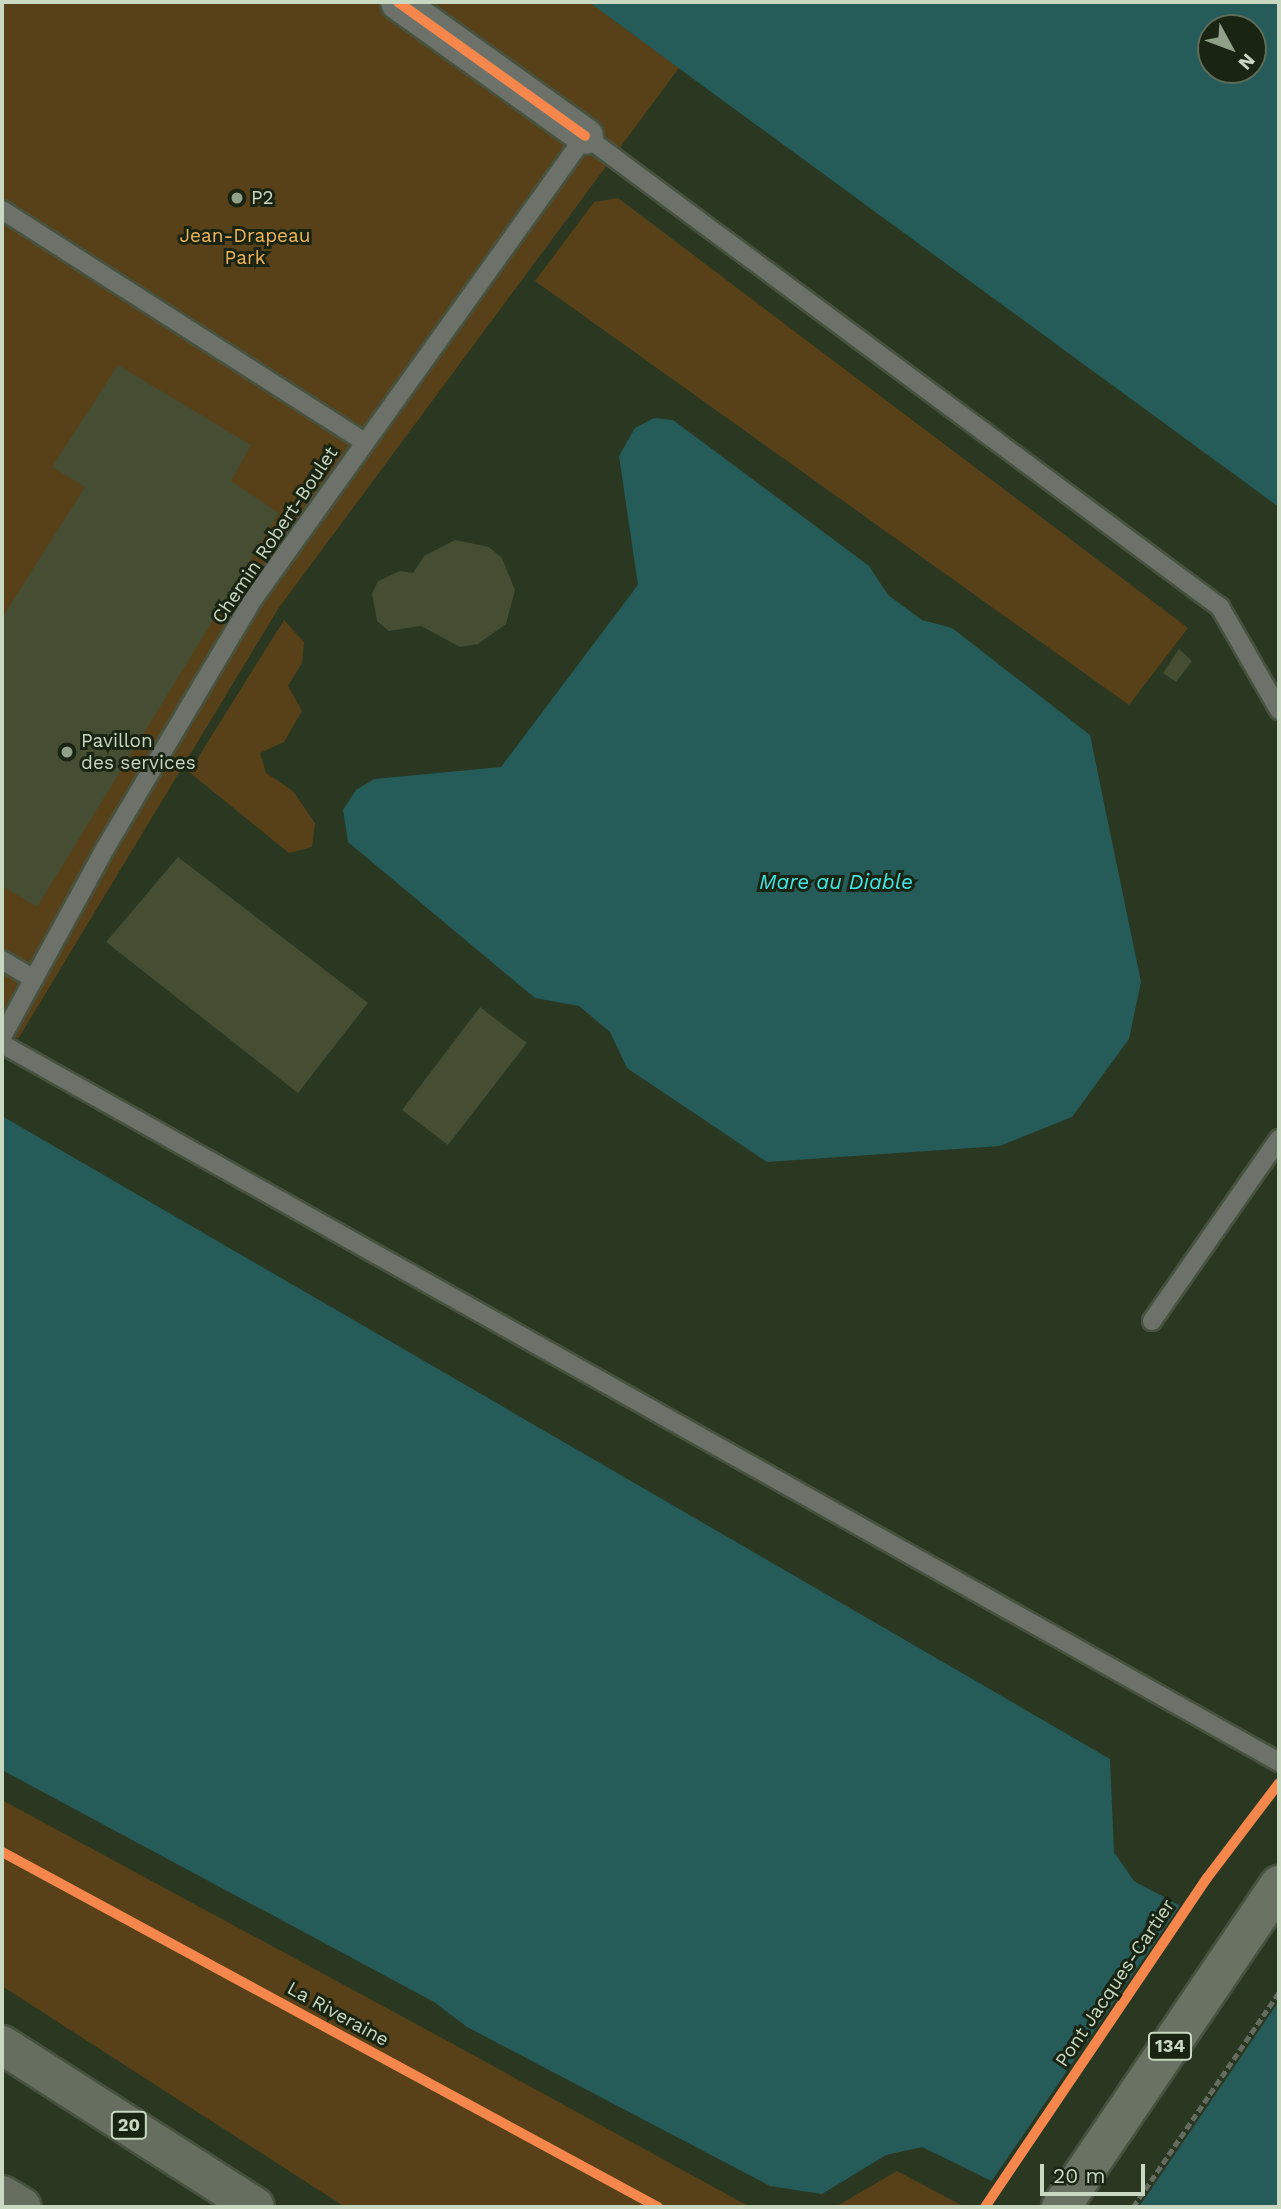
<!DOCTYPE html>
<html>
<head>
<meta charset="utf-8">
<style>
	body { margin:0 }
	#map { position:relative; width:1281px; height:2209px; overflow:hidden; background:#2a3721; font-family:"Work Sans",sans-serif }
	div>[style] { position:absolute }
	.green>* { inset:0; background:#584118 }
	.water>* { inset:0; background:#255c5a }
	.pier>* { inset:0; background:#2a3721 }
	.building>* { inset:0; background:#454d33 }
	.path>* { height:4.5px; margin-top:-2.25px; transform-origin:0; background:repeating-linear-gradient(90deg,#646b5f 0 7px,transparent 0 10.5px) }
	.roads { filter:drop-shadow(2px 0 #47523f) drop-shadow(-2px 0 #47523f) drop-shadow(0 2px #47523f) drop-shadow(0 -2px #47523f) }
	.lane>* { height:18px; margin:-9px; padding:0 9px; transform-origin:9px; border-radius:9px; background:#6c7269 }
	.street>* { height:35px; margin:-17.5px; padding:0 17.5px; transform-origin:17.5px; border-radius:17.5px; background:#6c7269 }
	.primary>* { height:38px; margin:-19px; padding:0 19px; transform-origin:19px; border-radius:19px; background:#6a7264 }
	.highway>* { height:38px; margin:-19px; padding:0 19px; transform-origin:19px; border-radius:19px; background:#666e5f }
	.cycleway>* { height:10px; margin:-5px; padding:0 5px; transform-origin:5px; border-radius:5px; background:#f5874c }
	.dots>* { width:19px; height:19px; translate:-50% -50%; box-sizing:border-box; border:4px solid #192412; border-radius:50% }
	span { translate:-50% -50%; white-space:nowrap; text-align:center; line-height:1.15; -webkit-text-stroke:6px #192412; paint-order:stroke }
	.shield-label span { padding:2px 5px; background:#192412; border:2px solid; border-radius:5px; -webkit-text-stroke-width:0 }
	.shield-label { font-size:18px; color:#c9d8c1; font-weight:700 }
	.poi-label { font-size:19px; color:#c9d8c1 }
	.left { translate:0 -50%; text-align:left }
	.park-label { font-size:19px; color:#f3b457 }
	.street-label { font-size:19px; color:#c9d8c1 }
	.water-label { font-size:21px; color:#40e7e6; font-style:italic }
	.frame { position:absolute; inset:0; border:4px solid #c9d8c1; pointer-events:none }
	.north { position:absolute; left:1197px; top:14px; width:70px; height:70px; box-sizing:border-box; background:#192412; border:2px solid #5f6c58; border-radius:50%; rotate:131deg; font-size:19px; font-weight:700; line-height:28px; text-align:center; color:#c9d8c1 }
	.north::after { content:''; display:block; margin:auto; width:24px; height:32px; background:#91a089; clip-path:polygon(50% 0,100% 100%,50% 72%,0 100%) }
	.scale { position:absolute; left:1040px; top:2164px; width:105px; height:32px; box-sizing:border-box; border:4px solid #c9d8c1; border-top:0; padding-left:9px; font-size:21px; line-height:24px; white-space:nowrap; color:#c9d8c1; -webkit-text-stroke:5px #192412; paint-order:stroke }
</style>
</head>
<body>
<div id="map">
	<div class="green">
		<i style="clip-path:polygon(2px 2px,589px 2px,679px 68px,278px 609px,18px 1039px,2px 1030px)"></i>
		<i style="clip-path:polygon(618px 198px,1188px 628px,1129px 705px,535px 281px,594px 202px)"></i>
		<i style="clip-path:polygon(284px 620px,304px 642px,302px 663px,288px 686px,302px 711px,284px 742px,260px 753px,266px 773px,293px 791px,315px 823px,312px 847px,289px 853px,189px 772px)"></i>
		<i style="clip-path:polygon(2px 1800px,442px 2038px,750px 2207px,345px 2207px,2px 1986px)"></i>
		<i style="clip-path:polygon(897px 2171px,963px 2206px,962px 2207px,835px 2207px)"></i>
	</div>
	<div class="water">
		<i style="clip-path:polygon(evenodd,589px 2px,1279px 2px,1279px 507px,703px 86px,589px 2px,1211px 28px,1253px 28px,1253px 70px,1211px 70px,1211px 28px)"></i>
		<i style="clip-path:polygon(654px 418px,673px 420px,869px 566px,888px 595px,922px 620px,952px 628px,1090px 735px,1141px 982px,1129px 1039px,1072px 1117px,1000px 1146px,767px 1162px,627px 1068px,610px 1032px,579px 1006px,535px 998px,348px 842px,343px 810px,356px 790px,374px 779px,501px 767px,638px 585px,619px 456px,635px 428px)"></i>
		<i style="clip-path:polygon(2px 1116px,1110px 1759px,1114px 1852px,1134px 1881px,1279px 1959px,1279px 2207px,1045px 2207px,922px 2147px,886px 2155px,822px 2194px,770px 2186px,467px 2027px,434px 2002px,2px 1770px)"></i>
	</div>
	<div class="pier">
		<i style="clip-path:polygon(1183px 1901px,1279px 1955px,1279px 2001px,1139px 2207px,1038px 2207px,991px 2182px)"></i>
	</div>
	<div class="building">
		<i style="clip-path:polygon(118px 365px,251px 445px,231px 481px,279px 513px,37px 907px,2px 886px,2px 618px,85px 487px,52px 467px)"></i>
		<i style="clip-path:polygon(455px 540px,489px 547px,502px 558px,515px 590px,506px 624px,478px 644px,460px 647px,421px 626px,389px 631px,377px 621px,372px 594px,378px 581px,400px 571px,413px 573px,424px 556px)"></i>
		<i style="clip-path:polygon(1179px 649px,1192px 661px,1176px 682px,1163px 673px)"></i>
		<i style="clip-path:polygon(178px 857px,368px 1003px,298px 1093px,106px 942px)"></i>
		<i style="clip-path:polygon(480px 1007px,527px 1043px,448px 1145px,402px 1110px)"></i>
	</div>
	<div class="path">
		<i style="left:1133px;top:2207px;width:260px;rotate:-55.8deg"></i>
	</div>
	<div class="roads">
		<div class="lane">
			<i style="left:2px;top:210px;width:429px;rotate:32.6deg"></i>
			<i style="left:2px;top:960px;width:37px;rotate:31deg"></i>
			<i style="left:2px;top:1037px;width:217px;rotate:-61.3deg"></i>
			<i style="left:106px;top:847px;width:290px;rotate:-59.3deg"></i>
			<i style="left:254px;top:598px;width:568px;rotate:-54.38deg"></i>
			<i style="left:585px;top:136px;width:791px;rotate:36.57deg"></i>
			<i style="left:1220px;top:607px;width:119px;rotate:60.2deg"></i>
			<i style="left:2px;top:1044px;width:1465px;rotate:29.35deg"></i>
			<i style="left:1152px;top:1321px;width:222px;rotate:-55.1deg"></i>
		</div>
		<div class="street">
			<i style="left:398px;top:2px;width:230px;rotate:35.6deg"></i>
		</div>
		<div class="primary">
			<i style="left:1061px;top:2207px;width:389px;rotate:-55.9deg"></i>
		</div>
		<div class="highway">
			<i style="left:2px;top:2045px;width:300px;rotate:32.6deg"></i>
			<i style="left:2px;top:2195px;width:23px;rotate:31deg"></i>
		</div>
	</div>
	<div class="cycleway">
		<i style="left:398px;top:2px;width:230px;rotate:35.6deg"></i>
		<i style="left:2px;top:1852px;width:746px;rotate:28.42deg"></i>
		<i style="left:985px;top:2207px;width:397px;rotate:-56deg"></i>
		<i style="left:1207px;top:1878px;width:119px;rotate:-52.8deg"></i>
	</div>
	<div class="dots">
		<i style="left:237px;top:198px;background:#91a089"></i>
		<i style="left:67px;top:752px;background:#91a089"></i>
	</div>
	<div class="shield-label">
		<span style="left:1170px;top:2046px">134</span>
		<span style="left:129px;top:2125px">20</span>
	</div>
	<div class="poi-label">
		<span class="left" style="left:251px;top:198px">P2</span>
		<span class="left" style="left:81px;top:752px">Pavillon<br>des services</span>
	</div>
	<div class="park-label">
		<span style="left:245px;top:247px">Jean-Drapeau<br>Park</span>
	</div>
	<div class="street-label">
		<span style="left:275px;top:535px;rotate:-56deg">Chemin Robert-Boulet</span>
		<span style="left:1115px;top:1983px;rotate:-56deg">Pont Jacques-Cartier</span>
		<span style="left:338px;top:2014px;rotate:29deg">La Riveraine</span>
	</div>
	<div class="water-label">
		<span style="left:836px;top:882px">Mare au Diable</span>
	</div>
	<div class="frame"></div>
	<div class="north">N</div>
	<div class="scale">20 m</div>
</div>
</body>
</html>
